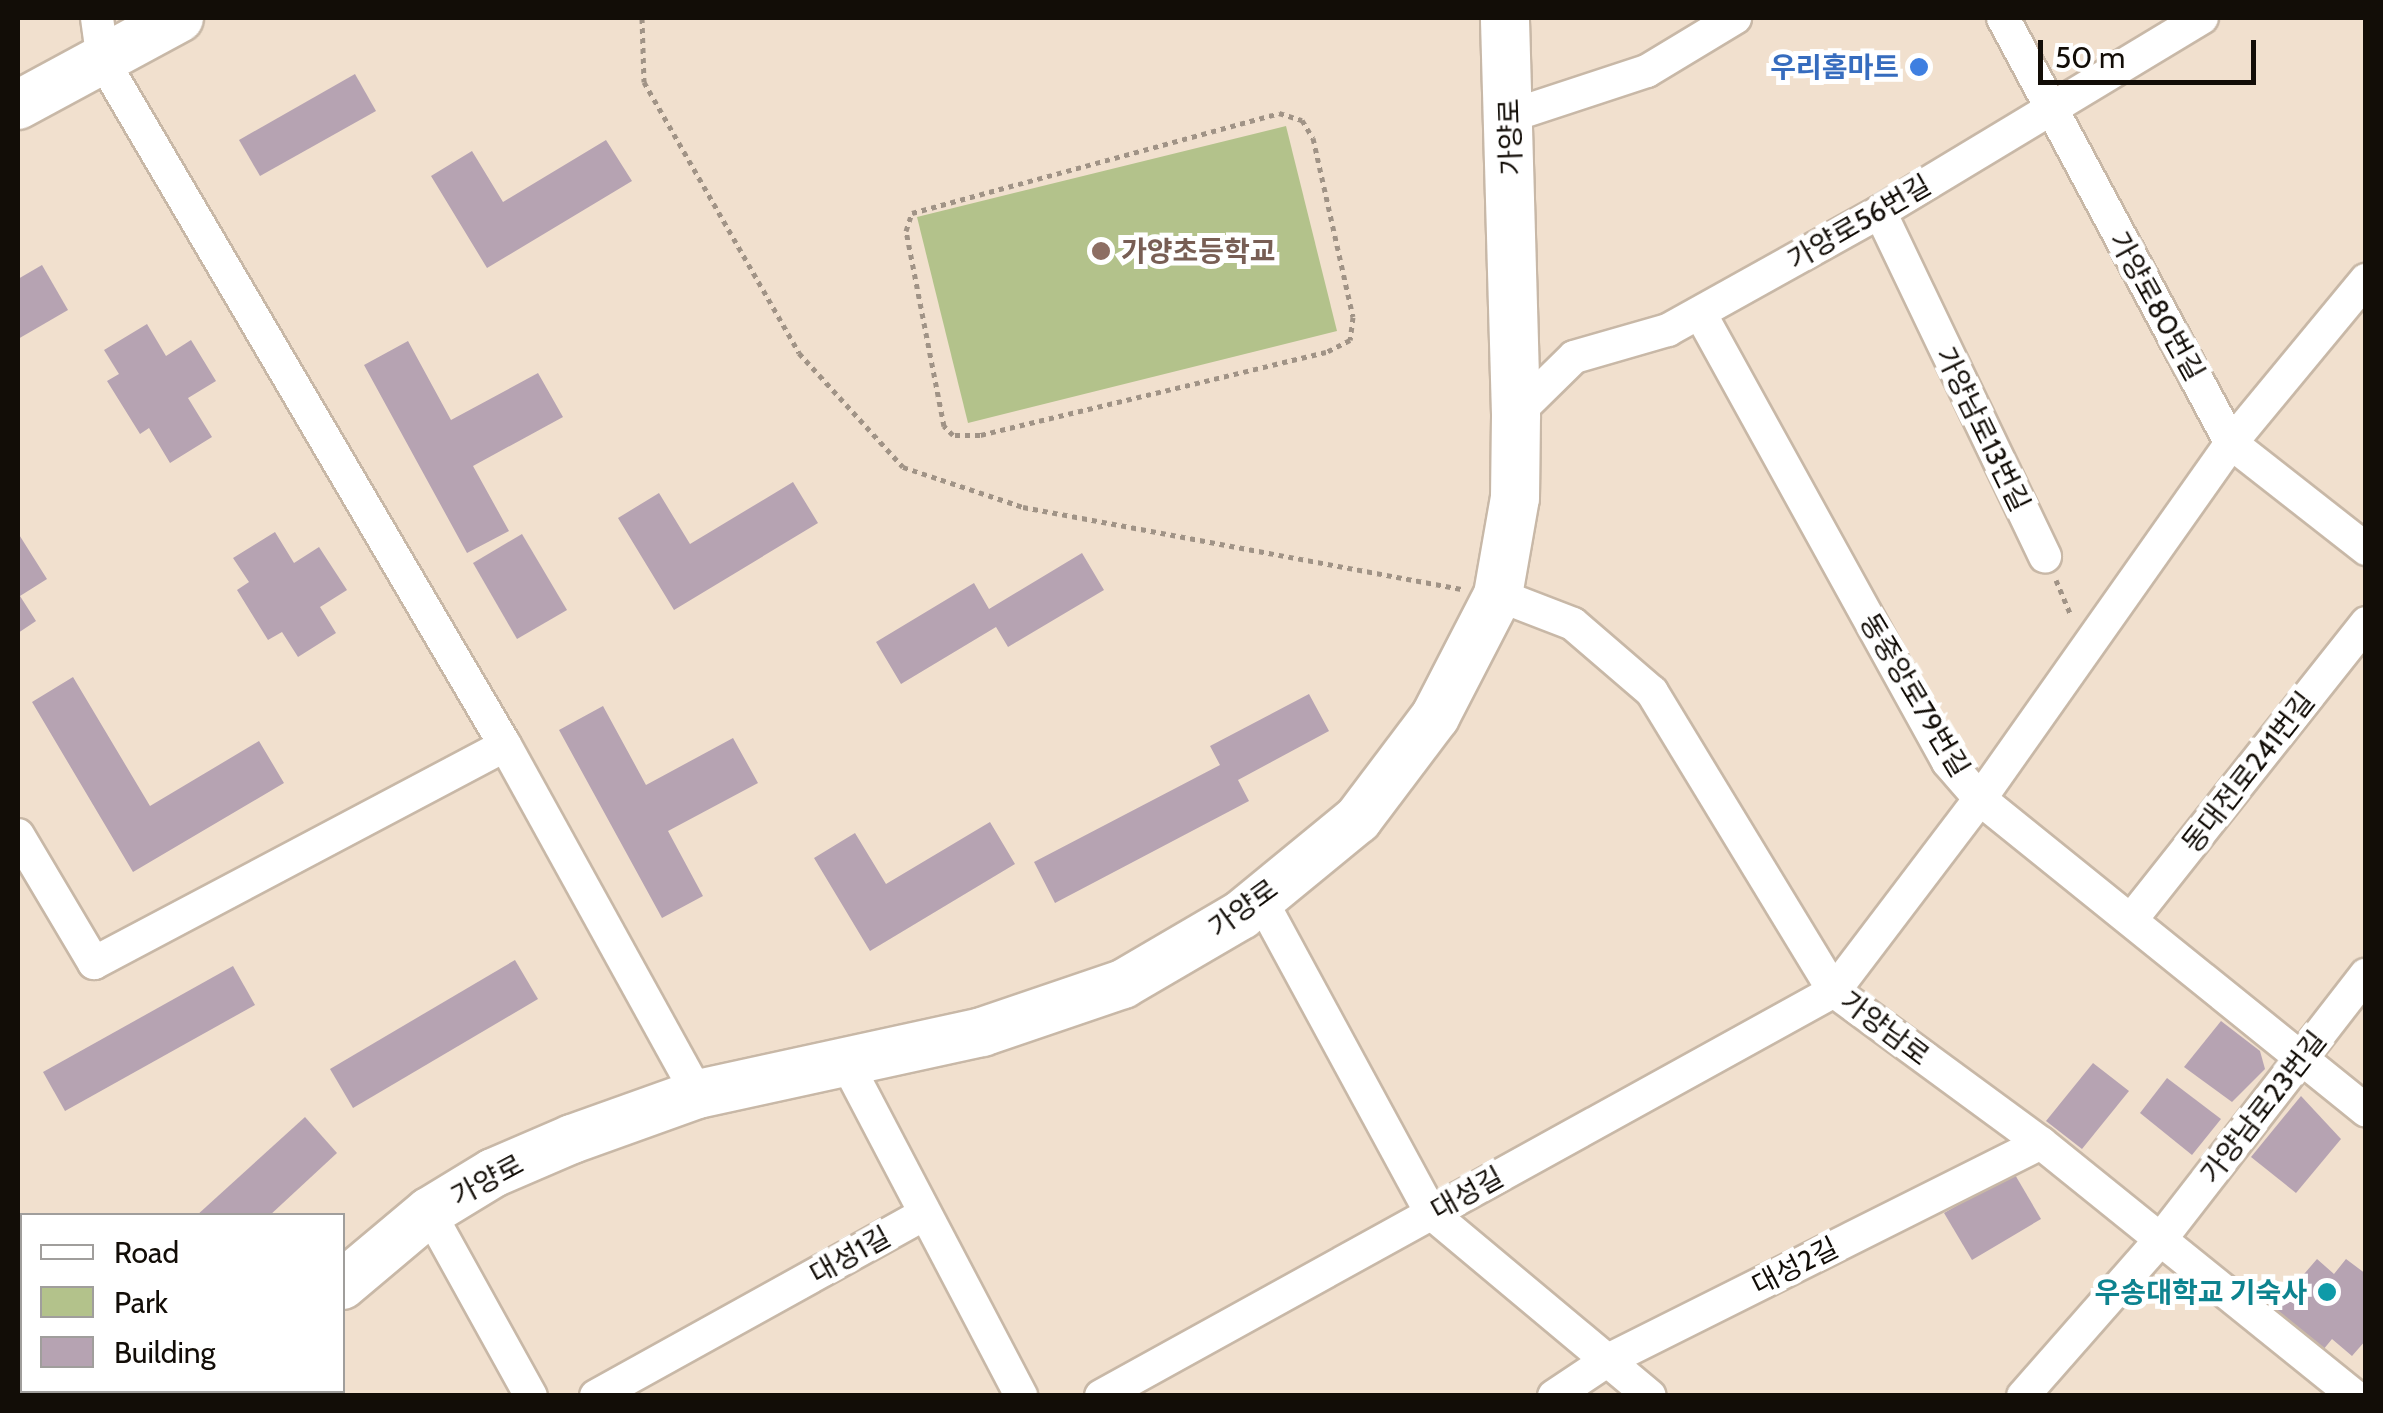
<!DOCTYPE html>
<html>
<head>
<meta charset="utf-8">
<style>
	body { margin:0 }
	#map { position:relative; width:2383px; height:1413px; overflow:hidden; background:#f1e0ce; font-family:Cabin,"Noto Sans KR",sans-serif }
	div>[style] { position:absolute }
	.green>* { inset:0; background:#b3c28b }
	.building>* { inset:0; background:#b6a3b2 }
	.path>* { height:5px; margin-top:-2.5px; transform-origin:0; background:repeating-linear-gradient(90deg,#a09386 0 5px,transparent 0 10px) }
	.roads { filter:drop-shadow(2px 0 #c8b8a7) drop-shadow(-2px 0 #c8b8a7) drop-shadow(0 2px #c8b8a7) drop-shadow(0 -2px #c8b8a7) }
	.street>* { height:32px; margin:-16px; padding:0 16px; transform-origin:16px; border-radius:16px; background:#fff }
	.secondary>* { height:48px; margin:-24px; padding:0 24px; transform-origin:24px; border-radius:24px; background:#fff }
	.dots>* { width:28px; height:28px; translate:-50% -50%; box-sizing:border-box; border:5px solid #fff; border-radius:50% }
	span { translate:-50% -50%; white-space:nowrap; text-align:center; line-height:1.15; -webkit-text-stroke:10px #fff; paint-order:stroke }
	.shop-label { font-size:28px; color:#366cbe; font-weight:700 }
	.right { translate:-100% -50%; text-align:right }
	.street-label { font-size:28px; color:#120d07 }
	.education-label { font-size:28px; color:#785e54; font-weight:700 }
	.left { translate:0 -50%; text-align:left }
	.culture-label { font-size:28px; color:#0d838f; font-weight:700 }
	.frame { position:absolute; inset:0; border:20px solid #120d07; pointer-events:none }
	.legend { position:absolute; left:20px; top:1213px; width:325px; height:180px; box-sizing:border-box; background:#fff; border:2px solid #a09e9c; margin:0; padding:12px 18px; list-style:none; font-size:30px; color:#120d07 }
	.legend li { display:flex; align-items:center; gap:20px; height:50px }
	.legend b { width:50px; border:2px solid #a09e9c }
	.scale { position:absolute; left:2038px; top:40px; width:218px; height:45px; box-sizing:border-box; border:5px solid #120d07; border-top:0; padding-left:12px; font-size:30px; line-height:35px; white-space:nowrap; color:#120d07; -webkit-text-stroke:8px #fff; paint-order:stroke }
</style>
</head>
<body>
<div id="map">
	<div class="green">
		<i style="clip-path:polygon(1286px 126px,1337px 331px,968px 423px,917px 217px)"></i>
	</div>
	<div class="building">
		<i style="clip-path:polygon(355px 74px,376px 111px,260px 176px,239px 140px)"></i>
		<i style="clip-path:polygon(606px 140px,632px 181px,487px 268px,431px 176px,472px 151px,503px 202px)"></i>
		<i style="clip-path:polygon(42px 265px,68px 310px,18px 339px,18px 279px)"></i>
		<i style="clip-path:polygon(147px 324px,166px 356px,191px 340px,216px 381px,188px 398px,212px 437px,170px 463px,149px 428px,140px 434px,107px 381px,119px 374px,104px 350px)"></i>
		<i style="clip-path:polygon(408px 341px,451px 420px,538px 373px,563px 417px,473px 466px,509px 531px,467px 553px,364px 365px)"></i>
		<i style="clip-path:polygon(793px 482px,818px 523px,674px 610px,618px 518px,659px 493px,690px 544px)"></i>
		<i style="clip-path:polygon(275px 532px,294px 563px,319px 547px,347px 590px,320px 607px,336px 633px,298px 657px,282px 632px,268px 640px,237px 590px,249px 582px,233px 558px)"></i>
		<i style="clip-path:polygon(18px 533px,47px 579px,20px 596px,36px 621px,18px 633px)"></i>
		<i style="clip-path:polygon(522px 534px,567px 610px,517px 639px,473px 563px)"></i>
		<i style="clip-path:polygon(1082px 553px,1104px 590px,1008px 647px,996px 627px,901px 684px,876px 642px,974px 583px,989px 609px)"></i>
		<i style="clip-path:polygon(73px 677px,150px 806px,259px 741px,284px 783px,133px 872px,32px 702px)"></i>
		<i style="clip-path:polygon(1309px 694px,1329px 731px,1238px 780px,1249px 801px,1055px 903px,1034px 862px,1220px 765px,1210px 746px)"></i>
		<i style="clip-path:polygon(603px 706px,646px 785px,733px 738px,758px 783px,668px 831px,703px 896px,662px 918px,559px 730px)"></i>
		<i style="clip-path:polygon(990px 822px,1015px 864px,870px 951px,814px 858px,855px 833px,886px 884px)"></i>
		<i style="clip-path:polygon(515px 960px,538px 999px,353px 1108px,330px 1069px)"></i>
		<i style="clip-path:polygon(233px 966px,255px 1005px,65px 1111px,43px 1072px)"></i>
		<i style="clip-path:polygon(2221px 1021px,2260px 1051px,2265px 1069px,2232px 1102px,2184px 1067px)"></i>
		<i style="clip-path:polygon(2093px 1063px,2129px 1091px,2082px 1149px,2046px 1121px)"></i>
		<i style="clip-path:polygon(2167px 1078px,2221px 1119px,2192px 1155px,2140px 1113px)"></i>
		<i style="clip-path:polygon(2301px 1096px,2341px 1139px,2296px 1193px,2251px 1157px)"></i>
		<i style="clip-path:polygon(305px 1117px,337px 1153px,269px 1216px,196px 1216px)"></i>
		<i style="clip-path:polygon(2014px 1173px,2041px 1219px,1972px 1260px,1944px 1213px)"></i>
		<i style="clip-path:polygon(2317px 1259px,2334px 1274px,2346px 1259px,2366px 1274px,2366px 1340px,2352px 1356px,2332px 1339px,2323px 1350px,2274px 1309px)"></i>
	</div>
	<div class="path">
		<i style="left:642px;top:18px;width:64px;rotate:88.2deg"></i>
		<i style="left:644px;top:82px;width:312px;rotate:60.2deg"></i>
		<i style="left:799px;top:353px;width:154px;rotate:47.6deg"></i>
		<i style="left:903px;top:467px;width:126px;rotate:18.4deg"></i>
		<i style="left:1023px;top:507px;width:446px;rotate:10.6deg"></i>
		<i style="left:1279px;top:113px;width:24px;rotate:17deg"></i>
		<i style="left:1302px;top:120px;width:21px;rotate:59deg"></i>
		<i style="left:1313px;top:138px;width:183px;rotate:77.4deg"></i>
		<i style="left:1353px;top:317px;width:23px;rotate:97deg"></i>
		<i style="left:1350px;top:340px;width:27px;rotate:153deg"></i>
		<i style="left:1326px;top:352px;width:356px;rotate:166.5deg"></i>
		<i style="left:980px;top:435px;width:27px;rotate:180deg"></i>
		<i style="left:953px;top:435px;width:13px;rotate:-135deg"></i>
		<i style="left:944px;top:426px;width:199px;rotate:-101deg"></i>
		<i style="left:906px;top:231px;width:19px;rotate:-72deg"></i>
		<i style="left:912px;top:213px;width:380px;rotate:-15.2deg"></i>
		<i style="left:2056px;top:580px;width:39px;rotate:67deg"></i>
	</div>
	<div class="roads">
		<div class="street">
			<i style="left:97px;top:18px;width:43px;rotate:82.1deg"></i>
			<i style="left:103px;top:61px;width:793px;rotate:59.56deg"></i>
			<i style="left:505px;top:745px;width:399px;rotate:61.1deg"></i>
			<i style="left:2003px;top:18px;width:482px;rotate:61.8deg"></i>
			<i style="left:2231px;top:443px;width:172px;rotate:38.1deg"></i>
			<i style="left:1510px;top:116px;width:144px;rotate:-18.2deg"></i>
			<i style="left:1647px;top:71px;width:103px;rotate:-31.1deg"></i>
			<i style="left:1880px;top:212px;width:382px;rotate:64.4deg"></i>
			<i style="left:1700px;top:313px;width:513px;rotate:61.09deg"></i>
			<i style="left:1948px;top:762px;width:49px;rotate:49.1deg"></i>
			<i style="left:1980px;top:799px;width:496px;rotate:38.9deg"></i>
			<i style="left:1516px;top:414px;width:81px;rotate:-44.5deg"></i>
			<i style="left:1574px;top:357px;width:98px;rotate:-16deg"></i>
			<i style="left:1668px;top:330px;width:243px;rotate:-29.1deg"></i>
			<i style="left:1880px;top:212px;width:376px;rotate:-31.1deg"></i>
			<i style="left:1498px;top:595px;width:80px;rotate:21.1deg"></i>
			<i style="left:1573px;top:624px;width:104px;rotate:40.7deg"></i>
			<i style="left:1652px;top:692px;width:350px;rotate:58.7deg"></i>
			<i style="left:1834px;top:991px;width:257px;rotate:36.3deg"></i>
			<i style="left:2041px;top:1143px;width:403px;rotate:38.9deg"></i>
			<i style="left:18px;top:835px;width:149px;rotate:59.3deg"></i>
			<i style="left:94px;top:963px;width:465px;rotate:-27.9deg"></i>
			<i style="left:1260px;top:898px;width:358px;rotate:61.5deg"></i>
			<i style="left:1431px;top:1213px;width:285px;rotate:39.9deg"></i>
			<i style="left:2131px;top:920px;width:379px;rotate:-51.6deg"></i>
			<i style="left:846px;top:1062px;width:377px;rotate:62.3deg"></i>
			<i style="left:429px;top:1212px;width:210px;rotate:61deg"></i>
			<i style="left:596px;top:1396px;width:376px;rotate:-29deg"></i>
			<i style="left:1101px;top:1396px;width:837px;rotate:-28.92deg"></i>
			<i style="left:1834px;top:991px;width:241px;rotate:-52.8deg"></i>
			<i style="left:1980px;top:799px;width:436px;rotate:-54.8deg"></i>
			<i style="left:2231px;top:443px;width:212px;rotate:-50.4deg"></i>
			<i style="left:1554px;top:1396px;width:65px;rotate:-33.7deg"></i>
			<i style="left:1608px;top:1360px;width:484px;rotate:-26.6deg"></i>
			<i style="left:2023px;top:1396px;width:208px;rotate:-48.7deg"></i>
			<i style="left:2160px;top:1240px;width:336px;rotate:-52.2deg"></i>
		</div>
		<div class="secondary">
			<i style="left:18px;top:105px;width:183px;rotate:-28.4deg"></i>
			<i style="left:342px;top:1285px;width:114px;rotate:-40deg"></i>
			<i style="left:429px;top:1212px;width:75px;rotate:-31.4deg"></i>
			<i style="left:493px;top:1173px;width:86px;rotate:-23.3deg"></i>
			<i style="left:572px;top:1139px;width:134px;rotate:-19.7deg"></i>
			<i style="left:698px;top:1094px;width:291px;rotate:-12.3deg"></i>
			<i style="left:982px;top:1032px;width:149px;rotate:-18.8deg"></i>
			<i style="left:1123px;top:984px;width:137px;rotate:-30.3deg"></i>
			<i style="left:1241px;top:915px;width:151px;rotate:-39.4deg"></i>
			<i style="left:1358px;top:819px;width:128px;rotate:-53deg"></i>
			<i style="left:1435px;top:717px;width:137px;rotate:-62.7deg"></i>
			<i style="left:1498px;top:595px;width:98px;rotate:-80.1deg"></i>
			<i style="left:1515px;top:498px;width:84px;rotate:-89.3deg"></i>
			<i style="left:1516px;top:414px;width:396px;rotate:-91.6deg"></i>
			<i style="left:231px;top:1396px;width:8px;rotate:-50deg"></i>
		</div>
	</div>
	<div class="dots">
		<i style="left:1919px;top:67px;background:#3f7fe0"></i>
		<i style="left:1101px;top:251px;background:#8d6e63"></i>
		<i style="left:2327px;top:1292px;background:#0f9aa8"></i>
	</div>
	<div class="shop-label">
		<span class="right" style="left:1899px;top:67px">우리홈마트</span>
	</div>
	<div class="street-label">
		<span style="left:1510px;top:137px;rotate:-92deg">가양로</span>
		<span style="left:1859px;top:222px;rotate:-30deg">가양로56번길</span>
		<span style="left:2157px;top:306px;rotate:61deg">가양로80번길</span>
		<span style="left:1983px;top:429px;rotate:64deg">가양남로13번길</span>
		<span style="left:1915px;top:695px;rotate:59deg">동중앙로79번길</span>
		<span style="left:2248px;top:772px;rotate:-52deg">동대전로241번길</span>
		<span style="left:1243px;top:908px;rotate:-36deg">가양로</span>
		<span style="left:1885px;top:1028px;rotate:37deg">가양남로</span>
		<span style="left:2263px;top:1107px;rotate:-52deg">가양남로23번길</span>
		<span style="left:487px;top:1180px;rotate:-28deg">가양로</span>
		<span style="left:1467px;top:1193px;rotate:-29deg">대성길</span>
		<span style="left:850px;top:1255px;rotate:-29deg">대성1길</span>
		<span style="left:1795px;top:1266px;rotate:-27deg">대성2길</span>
	</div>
	<div class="education-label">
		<span class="left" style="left:1121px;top:251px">가양초등학교</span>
	</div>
	<div class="culture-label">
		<span class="right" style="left:2307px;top:1292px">우송대학교 기숙사</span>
	</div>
	<div class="frame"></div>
	<ul class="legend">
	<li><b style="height:12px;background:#fff"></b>Road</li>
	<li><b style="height:28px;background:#b3c28b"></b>Park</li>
	<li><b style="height:28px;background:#b6a3b2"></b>Building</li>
	</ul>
	<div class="scale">50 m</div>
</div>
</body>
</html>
